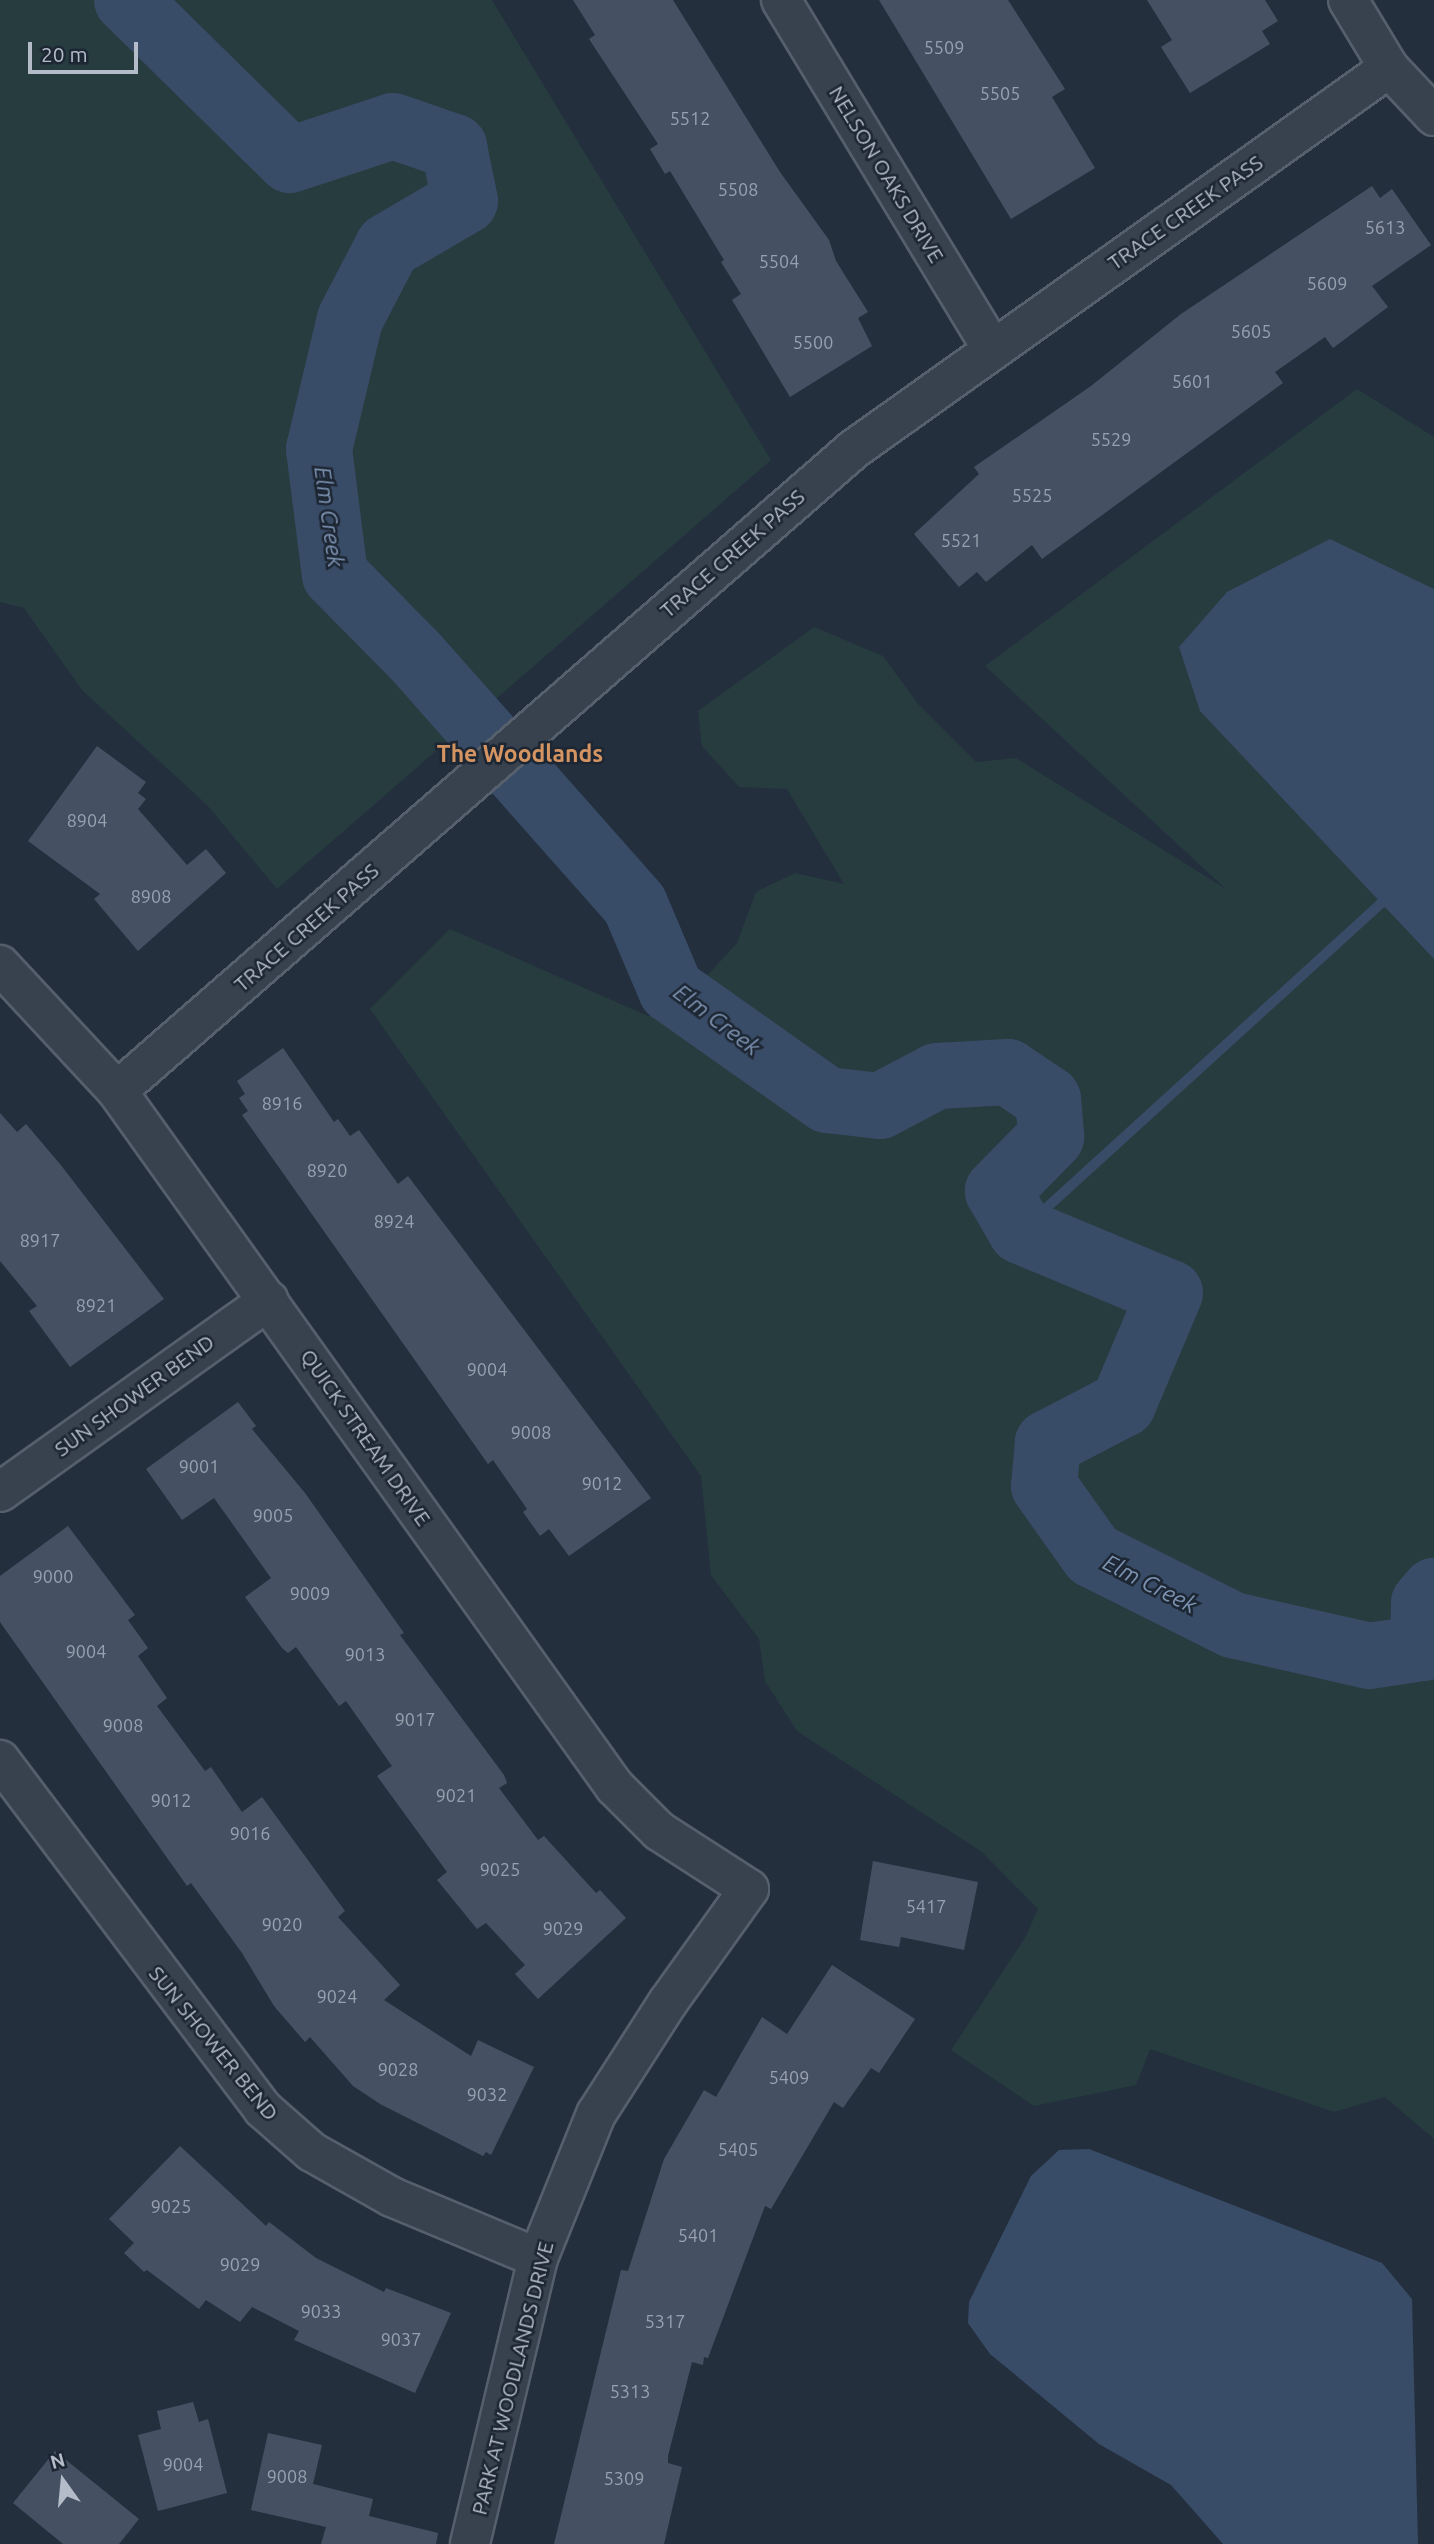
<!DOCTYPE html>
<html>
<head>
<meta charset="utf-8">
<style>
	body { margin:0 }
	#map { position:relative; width:1434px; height:2544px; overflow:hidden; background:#242f3e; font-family:Ubuntu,sans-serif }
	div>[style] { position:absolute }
	.green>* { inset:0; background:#263c3f }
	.water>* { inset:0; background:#394c67 }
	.stream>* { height:10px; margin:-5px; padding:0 5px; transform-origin:5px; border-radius:5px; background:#394c67 }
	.river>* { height:66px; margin:-33px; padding:0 33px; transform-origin:33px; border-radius:33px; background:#394c67 }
	.building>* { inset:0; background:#455162 }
	.roads { filter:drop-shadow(2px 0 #565f6c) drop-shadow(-2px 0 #565f6c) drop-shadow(0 2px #565f6c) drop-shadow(0 -2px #565f6c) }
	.minor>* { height:38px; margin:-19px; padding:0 19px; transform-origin:19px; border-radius:19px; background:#38414e }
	span { translate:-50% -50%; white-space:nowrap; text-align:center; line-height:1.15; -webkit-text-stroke:5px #1d2633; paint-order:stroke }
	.number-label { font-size:18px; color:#98a1af }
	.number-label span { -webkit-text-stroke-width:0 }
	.street-label { font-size:21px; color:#b4bcc9 }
	.water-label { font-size:23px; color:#7c92b1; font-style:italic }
	.neighbourhood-label { font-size:23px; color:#d59563; font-weight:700 }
	.north { position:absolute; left:28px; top:2446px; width:70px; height:70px; -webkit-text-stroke:5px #1d2633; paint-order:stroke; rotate:345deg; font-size:19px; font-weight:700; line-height:28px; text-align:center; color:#b4bcc9 }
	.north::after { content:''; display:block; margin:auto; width:24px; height:32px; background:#b4bcc9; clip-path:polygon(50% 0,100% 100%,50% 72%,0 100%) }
	.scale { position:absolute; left:28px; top:42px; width:110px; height:32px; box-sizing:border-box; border:4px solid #b4bcc9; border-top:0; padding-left:9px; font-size:21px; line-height:24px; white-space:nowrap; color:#b4bcc9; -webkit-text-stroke:5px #1d2633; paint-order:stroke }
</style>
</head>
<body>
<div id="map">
	<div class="green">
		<i style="clip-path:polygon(0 0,492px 0,771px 460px,277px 889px,207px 805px,82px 690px,24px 608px,0 602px)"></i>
		<i style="clip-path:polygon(1357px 389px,1434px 437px,1434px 2139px,1385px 2097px,1334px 2112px,1150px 2049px,1136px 2085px,1034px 2106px,951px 2050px,1025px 1938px,1038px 1909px,982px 1852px,797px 1731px,765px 1681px,759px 1639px,711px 1575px,701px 1476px,370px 1009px,450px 929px,648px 1016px,672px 1014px,737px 943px,756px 892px,795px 873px,844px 884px,787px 789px,739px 787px,702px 746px,698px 711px,814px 627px,883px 656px,918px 704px,976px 762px,1016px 758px,1226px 889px,985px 666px)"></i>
	</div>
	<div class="water">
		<i style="clip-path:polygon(1330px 539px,1434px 589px,1434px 959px,1200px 711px,1179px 647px,1227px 592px)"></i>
		<i style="clip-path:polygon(1089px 2149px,1382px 2263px,1412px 2299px,1418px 2544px,1223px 2544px,1171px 2485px,1099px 2444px,990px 2354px,968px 2323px,969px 2302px,1031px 2176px,1059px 2150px)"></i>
	</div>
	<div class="stream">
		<i style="left:1021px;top:1231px;width:488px;rotate:-42.3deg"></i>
		<i style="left:1382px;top:903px;width:15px;rotate:-8deg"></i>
	</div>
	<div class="river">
		<i style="left:127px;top:0;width:228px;rotate:44.5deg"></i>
		<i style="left:290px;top:160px;width:108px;rotate:-18.3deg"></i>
		<i style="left:393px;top:126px;width:65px;rotate:19deg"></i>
		<i style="left:454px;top:147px;width:55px;rotate:78.5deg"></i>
		<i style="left:465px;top:201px;width:89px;rotate:149.7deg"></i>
		<i style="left:388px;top:246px;width:82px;rotate:117.5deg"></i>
		<i style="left:350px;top:319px;width:134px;rotate:103.4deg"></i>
		<i style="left:319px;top:449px;width:127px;rotate:82.8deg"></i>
		<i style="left:335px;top:575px;width:114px;rotate:45.4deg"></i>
		<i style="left:415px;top:656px;width:332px;rotate:48.5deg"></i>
		<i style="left:635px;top:905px;width:92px;rotate:67deg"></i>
		<i style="left:671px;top:990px;width:191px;rotate:35.2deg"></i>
		<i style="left:827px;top:1100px;width:53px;rotate:6.5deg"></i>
		<i style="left:880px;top:1106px;width:64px;rotate:-27.8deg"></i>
		<i style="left:937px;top:1076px;width:71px;rotate:-3.2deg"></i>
		<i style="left:1008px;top:1072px;width:48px;rotate:34deg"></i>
		<i style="left:1048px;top:1099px;width:38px;rotate:85deg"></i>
		<i style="left:1051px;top:1137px;width:76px;rotate:134.5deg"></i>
		<i style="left:998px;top:1191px;width:46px;rotate:60.1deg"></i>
		<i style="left:1021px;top:1231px;width:161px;rotate:22.6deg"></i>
		<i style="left:1170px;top:1293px;width:121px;rotate:112.9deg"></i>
		<i style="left:1123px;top:1404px;width:85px;rotate:152.5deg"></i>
		<i style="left:1048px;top:1443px;width:43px;rotate:95.3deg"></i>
		<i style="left:1044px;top:1486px;width:85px;rotate:54.6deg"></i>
		<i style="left:1093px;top:1555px;width:157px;rotate:26.6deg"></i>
		<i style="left:1233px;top:1625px;width:139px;rotate:12.8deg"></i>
		<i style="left:1369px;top:1656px;width:55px;rotate:-8.4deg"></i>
		<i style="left:1423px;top:1648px;width:45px;rotate:-88.7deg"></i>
		<i style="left:1424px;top:1603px;width:16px;rotate:-50deg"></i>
	</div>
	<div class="building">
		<i style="clip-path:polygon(573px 0,673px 0,780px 172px,829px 240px,836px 261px,868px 312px,858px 318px,872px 346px,790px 397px,732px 300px,741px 294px,721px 262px,724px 260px,670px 171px,665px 174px,650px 149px,658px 144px,589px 39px,595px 35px)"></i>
		<i style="clip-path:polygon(879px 0,1008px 0,1065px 89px,1052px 97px,1095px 168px,1011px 219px)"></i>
		<i style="clip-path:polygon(1147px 0,1265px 0,1278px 21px,1262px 31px,1270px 44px,1190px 93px,1161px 47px,1172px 40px)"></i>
		<i style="clip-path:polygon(1372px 186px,1380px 198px,1392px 189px,1431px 245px,1372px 286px,1388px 307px,1333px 348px,1325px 337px,1275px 372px,1283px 383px,1042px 559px,1032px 545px,986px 582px,977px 572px,959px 587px,914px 534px,979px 474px,974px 467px,1091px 386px,1181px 314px)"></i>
		<i style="clip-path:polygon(97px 746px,146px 782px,138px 793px,146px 799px,138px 809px,187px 865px,206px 849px,226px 873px,138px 951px,94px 899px,100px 894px,28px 841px)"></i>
		<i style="clip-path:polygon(283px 1048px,334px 1122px,338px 1119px,350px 1136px,359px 1130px,398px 1184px,408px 1176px,651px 1498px,569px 1556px,549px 1529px,540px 1536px,523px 1512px,527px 1509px,493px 1460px,488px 1464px,242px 1115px,248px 1111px,239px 1098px,245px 1094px,237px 1081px)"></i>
		<i style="clip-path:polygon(0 1113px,17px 1132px,26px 1124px,60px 1164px,164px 1299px,70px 1367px,29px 1311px,37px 1306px,0 1261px)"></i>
		<i style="clip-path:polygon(238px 1402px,256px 1426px,252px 1429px,305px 1493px,404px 1633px,400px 1635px,504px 1775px,507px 1783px,499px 1788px,538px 1840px,544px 1836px,596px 1893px,600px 1890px,626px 1918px,538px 1999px,515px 1974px,525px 1965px,486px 1923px,477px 1929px,437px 1880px,447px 1872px,377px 1776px,392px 1766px,346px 1701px,339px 1706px,296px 1647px,288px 1653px,282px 1648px,245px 1597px,271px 1578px,214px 1498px,182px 1520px,146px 1469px)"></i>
		<i style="clip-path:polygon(68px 1526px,135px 1615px,128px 1620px,148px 1648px,138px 1656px,167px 1698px,157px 1706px,205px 1771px,211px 1767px,242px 1812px,262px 1797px,345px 1911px,338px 1917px,400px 1985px,384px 2000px,471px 2056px,478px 2040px,534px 2067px,491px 2155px,486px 2152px,483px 2156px,380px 2104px,353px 2086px,310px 2037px,305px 2042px,274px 2006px,242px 1953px,191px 1883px,187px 1886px,0 1622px,0 1576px)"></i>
		<i style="clip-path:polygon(873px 1861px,978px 1882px,964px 1950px,901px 1937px,899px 1947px,860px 1940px)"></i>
		<i style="clip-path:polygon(832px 1965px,915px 2019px,879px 2073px,871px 2068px,843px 2108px,834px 2102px,771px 2209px,765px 2206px,708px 2358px,704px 2357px,703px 2365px,692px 2362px,668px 2456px,668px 2463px,682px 2467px,664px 2544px,554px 2544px,621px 2270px,628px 2271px,664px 2159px,704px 2090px,716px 2097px,762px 2017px,787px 2034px)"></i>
		<i style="clip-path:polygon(180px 2146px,266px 2226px,269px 2222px,316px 2258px,384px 2292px,386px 2288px,451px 2313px,415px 2393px,294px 2340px,299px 2331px,252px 2307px,240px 2322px,206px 2300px,199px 2309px,147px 2270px,144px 2272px,124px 2253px,134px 2243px,109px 2219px)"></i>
		<i style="clip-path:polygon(193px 2402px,199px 2422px,208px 2419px,227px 2493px,158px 2511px,138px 2435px,161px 2429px,157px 2411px)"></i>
		<i style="clip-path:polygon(268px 2433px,322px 2445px,313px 2484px,373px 2499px,369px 2516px,438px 2533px,436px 2544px,321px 2544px,326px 2527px,251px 2510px)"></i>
		<i style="clip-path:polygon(55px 2451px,139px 2519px,119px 2544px,63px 2544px,13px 2503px)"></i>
	</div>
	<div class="roads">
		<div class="minor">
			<i style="left:781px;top:0;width:407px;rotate:58.8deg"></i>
			<i style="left:1348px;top:0;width:79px;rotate:58.9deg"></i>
			<i style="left:1389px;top:68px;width:66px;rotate:46.8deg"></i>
			<i style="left:0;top:965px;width:172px;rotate:47.1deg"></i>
			<i style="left:117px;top:1091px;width:856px;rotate:54.42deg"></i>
			<i style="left:615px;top:1787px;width:62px;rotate:45deg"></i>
			<i style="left:659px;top:1831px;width:107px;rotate:32.8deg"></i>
			<i style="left:749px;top:1889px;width:139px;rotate:125.6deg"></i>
			<i style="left:668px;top:2002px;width:133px;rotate:122.7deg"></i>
			<i style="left:596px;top:2114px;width:155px;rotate:111.9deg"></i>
			<i style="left:538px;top:2258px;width:294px;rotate:103.4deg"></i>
			<i style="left:117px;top:1091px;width:977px;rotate:-41.06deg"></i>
			<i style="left:854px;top:449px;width:657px;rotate:-35.46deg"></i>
			<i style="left:0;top:1492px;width:330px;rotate:-35.5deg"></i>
			<i style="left:0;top:1760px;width:437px;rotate:53deg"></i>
			<i style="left:263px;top:2109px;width:65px;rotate:41.3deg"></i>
			<i style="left:312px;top:2152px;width:92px;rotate:29.4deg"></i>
			<i style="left:392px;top:2197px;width:158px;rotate:22.7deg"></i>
		</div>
	</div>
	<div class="number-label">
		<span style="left:944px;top:47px">5509</span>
		<span style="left:1000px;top:93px">5505</span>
		<span style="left:690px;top:118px">5512</span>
		<span style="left:738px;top:189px">5508</span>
		<span style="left:1385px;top:227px">5613</span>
		<span style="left:779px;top:261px">5504</span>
		<span style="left:1327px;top:283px">5609</span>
		<span style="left:1251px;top:331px">5605</span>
		<span style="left:813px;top:342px">5500</span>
		<span style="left:1192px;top:381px">5601</span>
		<span style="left:1111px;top:439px">5529</span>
		<span style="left:1032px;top:495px">5525</span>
		<span style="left:961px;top:540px">5521</span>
		<span style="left:87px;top:820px">8904</span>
		<span style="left:151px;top:896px">8908</span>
		<span style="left:282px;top:1103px">8916</span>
		<span style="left:327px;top:1170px">8920</span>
		<span style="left:394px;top:1221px">8924</span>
		<span style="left:40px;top:1240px">8917</span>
		<span style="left:96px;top:1305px">8921</span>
		<span style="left:487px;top:1369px">9004</span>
		<span style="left:531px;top:1432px">9008</span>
		<span style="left:199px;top:1466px">9001</span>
		<span style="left:602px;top:1483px">9012</span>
		<span style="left:273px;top:1515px">9005</span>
		<span style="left:53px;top:1576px">9000</span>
		<span style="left:310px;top:1593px">9009</span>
		<span style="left:86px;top:1651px">9004</span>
		<span style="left:365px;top:1654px">9013</span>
		<span style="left:415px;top:1719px">9017</span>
		<span style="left:123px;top:1725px">9008</span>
		<span style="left:456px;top:1795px">9021</span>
		<span style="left:171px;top:1800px">9012</span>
		<span style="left:250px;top:1833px">9016</span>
		<span style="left:500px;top:1869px">9025</span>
		<span style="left:926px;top:1906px">5417</span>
		<span style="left:282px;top:1924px">9020</span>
		<span style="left:563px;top:1928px">9029</span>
		<span style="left:337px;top:1996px">9024</span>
		<span style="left:398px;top:2069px">9028</span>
		<span style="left:789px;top:2077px">5409</span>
		<span style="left:487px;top:2094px">9032</span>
		<span style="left:738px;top:2149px">5405</span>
		<span style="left:171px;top:2206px">9025</span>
		<span style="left:698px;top:2235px">5401</span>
		<span style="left:240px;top:2264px">9029</span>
		<span style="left:321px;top:2311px">9033</span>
		<span style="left:665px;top:2321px">5317</span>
		<span style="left:401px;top:2339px">9037</span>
		<span style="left:630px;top:2391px">5313</span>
		<span style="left:183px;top:2464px">9004</span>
		<span style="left:287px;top:2476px">9008</span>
		<span style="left:624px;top:2478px">5309</span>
	</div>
	<div class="street-label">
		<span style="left:887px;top:174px;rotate:59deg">NELSON OAKS DRIVE</span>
		<span style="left:1185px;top:212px;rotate:-35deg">TRACE CREEK PASS</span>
		<span style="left:732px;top:553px;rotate:-41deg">TRACE CREEK PASS</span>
		<span style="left:306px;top:927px;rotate:-41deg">TRACE CREEK PASS</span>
		<span style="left:134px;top:1395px;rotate:-36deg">SUN SHOWER BEND</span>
		<span style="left:366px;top:1437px;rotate:55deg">QUICK STREAM DRIVE</span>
		<span style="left:214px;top:2043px;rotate:51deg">SUN SHOWER BEND</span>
		<span style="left:512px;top:2378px;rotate:-76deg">PARK AT WOODLANDS DRIVE</span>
	</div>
	<div class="water-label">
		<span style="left:329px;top:517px;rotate:82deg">Elm Creek</span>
		<span style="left:717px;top:1020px;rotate:37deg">Elm Creek</span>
		<span style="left:1150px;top:1584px;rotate:27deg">Elm Creek</span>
	</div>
	<div class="neighbourhood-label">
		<span style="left:520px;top:754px">The Woodlands</span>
	</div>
	<div class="north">N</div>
	<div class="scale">20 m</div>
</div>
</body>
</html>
